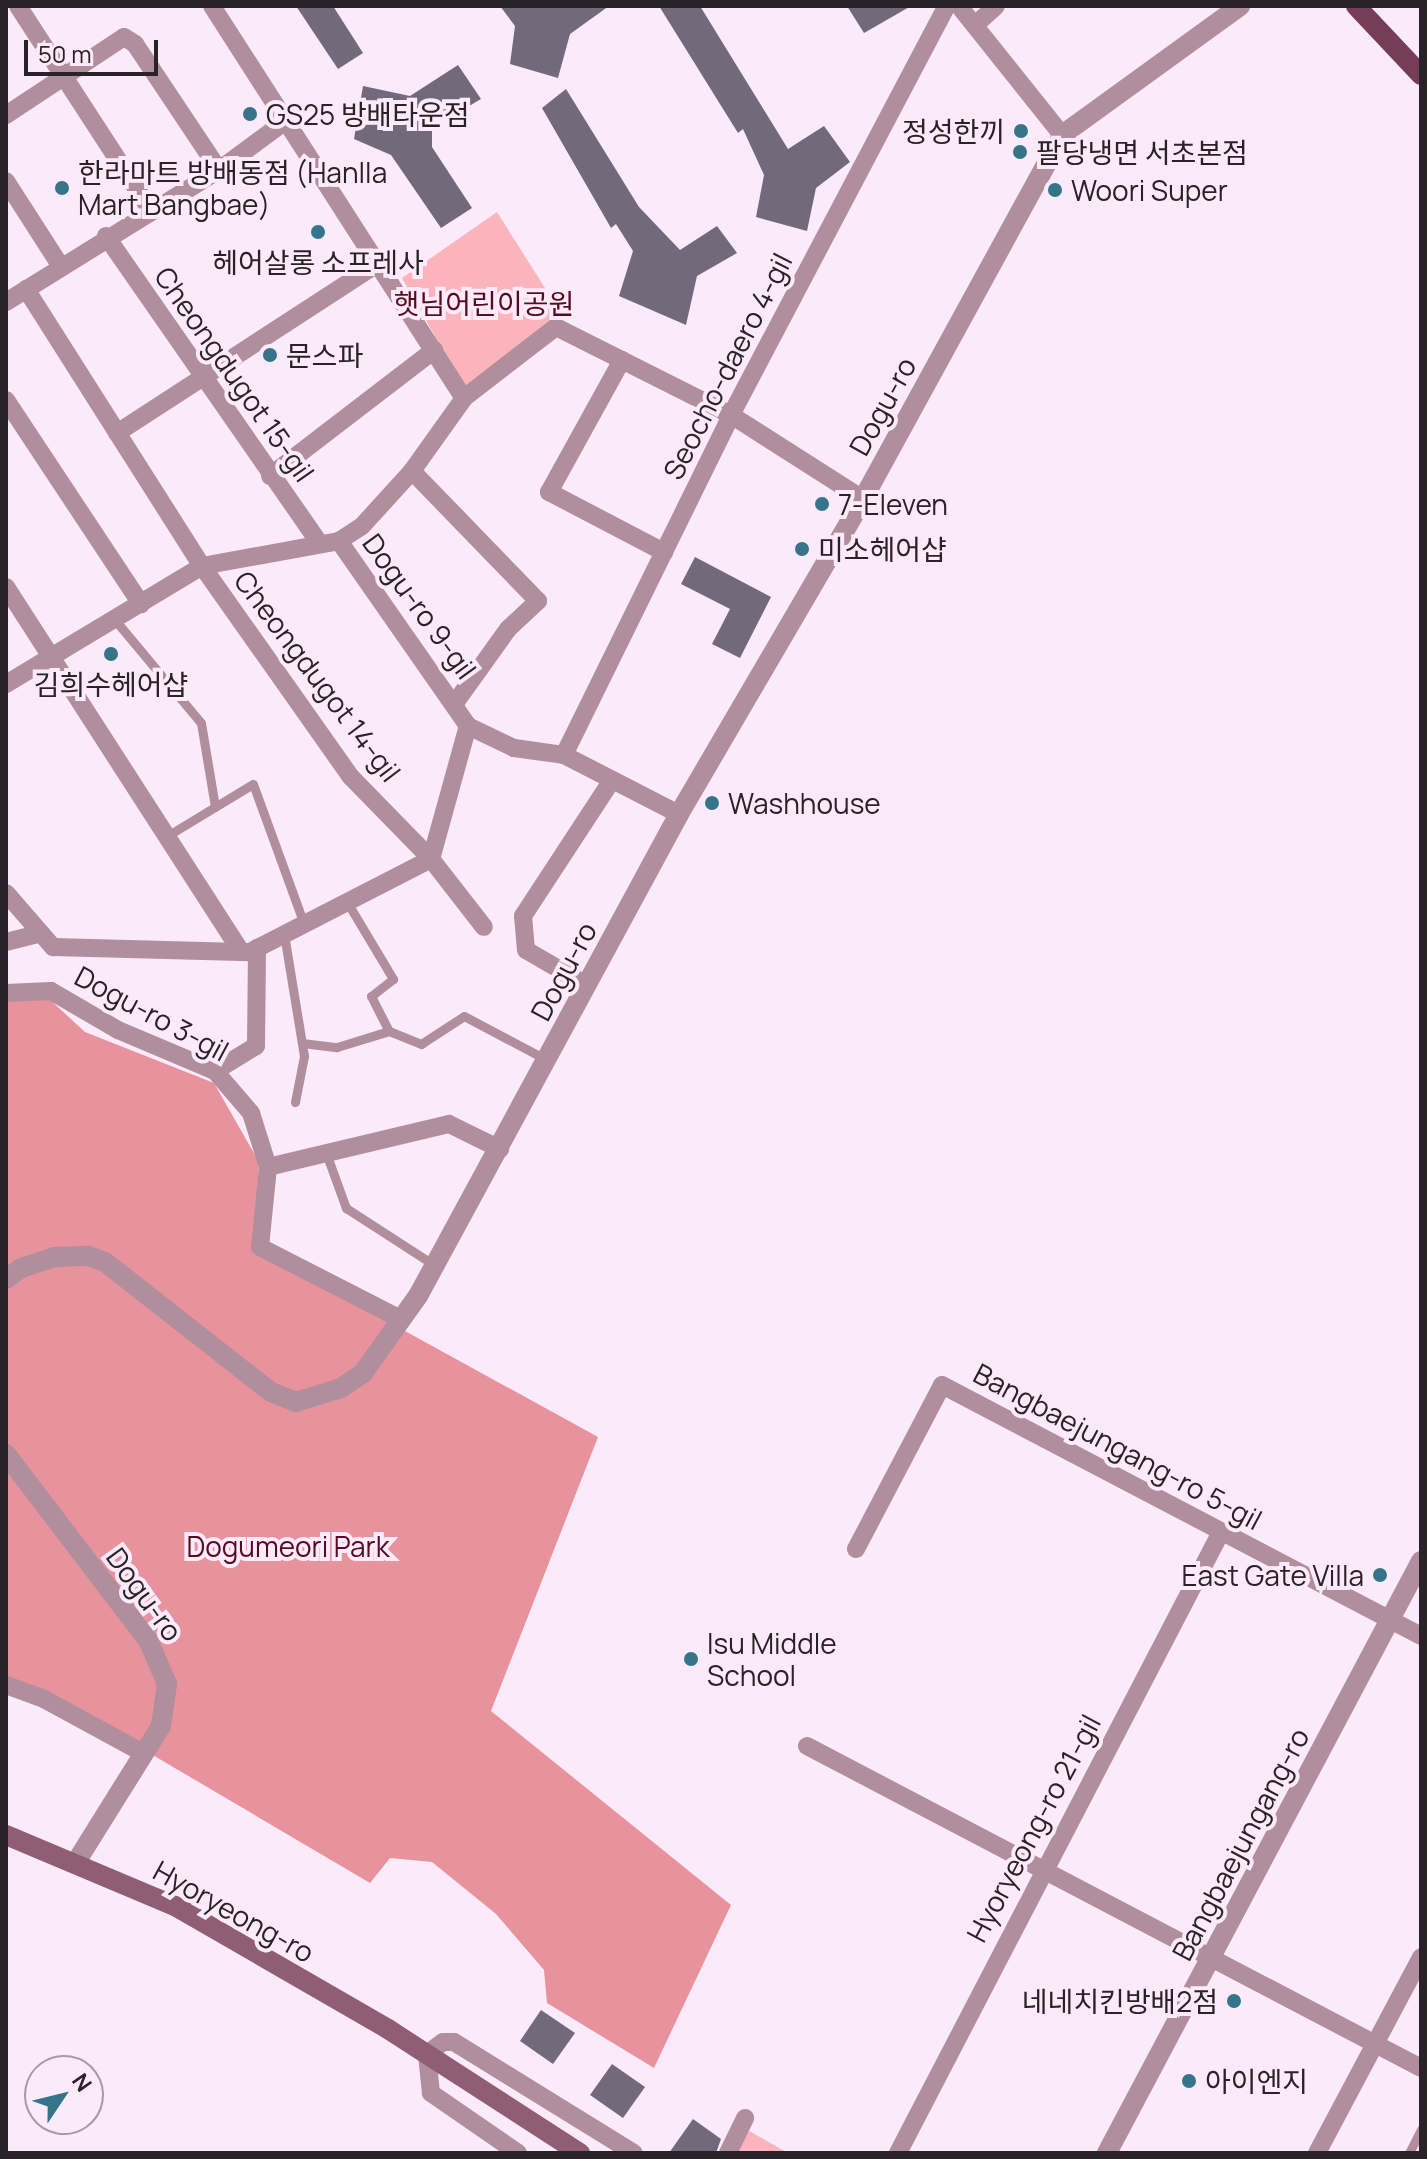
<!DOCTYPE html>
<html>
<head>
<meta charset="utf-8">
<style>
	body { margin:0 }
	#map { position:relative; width:1427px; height:2159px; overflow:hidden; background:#fbeaf9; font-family:Manrope,"Noto Sans KR",sans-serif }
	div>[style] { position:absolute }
	.green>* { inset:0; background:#fbb4bc }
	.forest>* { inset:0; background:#e7929d }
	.building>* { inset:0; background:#72697a }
	.service>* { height:9px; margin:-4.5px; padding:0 4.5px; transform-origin:4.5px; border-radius:4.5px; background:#b08e9c }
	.minor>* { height:18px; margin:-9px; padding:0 9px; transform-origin:9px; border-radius:9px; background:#b08e9c }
	.tertiary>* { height:20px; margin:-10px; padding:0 10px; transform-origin:10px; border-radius:10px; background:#b08e9c }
	.secondary>* { height:20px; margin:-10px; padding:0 10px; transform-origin:10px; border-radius:10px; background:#8f5e75 }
	.primary>* { height:20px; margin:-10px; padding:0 10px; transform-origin:10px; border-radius:10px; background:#763d59 }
	.dots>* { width:22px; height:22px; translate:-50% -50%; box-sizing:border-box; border:4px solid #fbeaf9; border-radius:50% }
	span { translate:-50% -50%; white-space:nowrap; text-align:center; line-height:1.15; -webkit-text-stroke:8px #fbeaf9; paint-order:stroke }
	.poi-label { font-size:28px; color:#292228 }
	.left { translate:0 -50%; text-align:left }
	.right { translate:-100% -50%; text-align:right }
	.park-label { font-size:28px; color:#570b1f }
	.street-label { font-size:28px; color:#292228 }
	.frame { position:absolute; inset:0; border:8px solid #292228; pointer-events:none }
	.north { position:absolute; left:24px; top:2055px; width:80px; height:80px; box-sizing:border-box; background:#fbeaf9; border:2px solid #a79aa5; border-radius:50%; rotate:55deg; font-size:22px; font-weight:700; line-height:32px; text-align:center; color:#292228 }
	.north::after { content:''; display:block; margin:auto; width:28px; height:36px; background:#367489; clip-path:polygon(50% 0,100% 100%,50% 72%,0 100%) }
	.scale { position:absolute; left:24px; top:40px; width:134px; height:36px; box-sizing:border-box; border:4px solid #292228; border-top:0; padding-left:10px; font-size:24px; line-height:28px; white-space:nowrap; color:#292228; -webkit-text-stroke:6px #fbeaf9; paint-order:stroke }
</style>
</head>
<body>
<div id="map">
	<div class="green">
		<i style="clip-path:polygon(497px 212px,557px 307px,556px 327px,466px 391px,402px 278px)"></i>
		<i style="clip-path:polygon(744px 2128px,788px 2153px,733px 2153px)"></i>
	</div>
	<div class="forest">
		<i style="clip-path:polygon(46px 996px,85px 1032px,214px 1083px,259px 1162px,254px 1248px,598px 1437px,491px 1711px,731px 1905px,654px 2068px,547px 2003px,544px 1970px,496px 1914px,432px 1862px,390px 1858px,370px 1883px,61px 1701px,6px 1682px,6px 998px)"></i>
	</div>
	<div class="building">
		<i style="clip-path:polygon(296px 6px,333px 6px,363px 53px,338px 69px)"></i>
		<i style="clip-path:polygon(500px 6px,609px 6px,570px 34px,558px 78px,510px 64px,515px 26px)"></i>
		<i style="clip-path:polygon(659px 6px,700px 6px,788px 149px,824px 126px,850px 162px,816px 188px,807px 231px,756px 217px,764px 175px,743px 129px,738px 133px)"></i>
		<i style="clip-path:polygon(847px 6px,911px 6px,864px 33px)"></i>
		<i style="clip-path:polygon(458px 65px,481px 99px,432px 128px,432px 147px,472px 208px,441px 228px,391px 155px,354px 139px,363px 86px,410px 96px)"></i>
		<i style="clip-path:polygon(566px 89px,639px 207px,680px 250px,717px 226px,737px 253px,697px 276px,686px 325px,619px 296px,633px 251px,616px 224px,611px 228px,542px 108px)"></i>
		<i style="clip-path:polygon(695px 557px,771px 597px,740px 658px,712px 644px,730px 609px,681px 584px)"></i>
		<i style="clip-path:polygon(541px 2010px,575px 2033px,553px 2064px,520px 2041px)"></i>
		<i style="clip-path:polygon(612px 2064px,645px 2087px,623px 2118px,590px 2095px)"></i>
		<i style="clip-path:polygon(693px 2119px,721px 2139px,716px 2153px,669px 2153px)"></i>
	</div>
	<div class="service">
		<i style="left:115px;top:620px;width:134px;rotate:50.1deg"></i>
		<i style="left:201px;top:723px;width:85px;rotate:80.5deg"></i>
		<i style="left:167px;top:836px;width:100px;rotate:-31.2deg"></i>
		<i style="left:253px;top:784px;width:152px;rotate:70deg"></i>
		<i style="left:347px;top:902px;width:90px;rotate:59.1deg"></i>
		<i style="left:393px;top:979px;width:28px;rotate:142deg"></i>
		<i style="left:371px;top:996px;width:39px;rotate:63deg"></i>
		<i style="left:389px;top:1031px;width:35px;rotate:22deg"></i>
		<i style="left:421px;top:1044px;width:51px;rotate:-33.1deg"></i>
		<i style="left:464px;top:1016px;width:94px;rotate:27.9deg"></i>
		<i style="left:284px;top:934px;width:124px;rotate:80.7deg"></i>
		<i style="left:304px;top:1056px;width:47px;rotate:101.1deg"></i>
		<i style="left:302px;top:1043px;width:35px;rotate:7deg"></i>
		<i style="left:337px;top:1047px;width:54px;rotate:-17.1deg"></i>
		<i style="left:326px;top:1153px;width:59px;rotate:70deg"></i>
		<i style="left:346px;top:1208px;width:105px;rotate:32.9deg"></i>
		<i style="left:1409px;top:2153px;width:27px;rotate:-63deg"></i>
	</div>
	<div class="minor">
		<i style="left:18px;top:6px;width:244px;rotate:57deg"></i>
		<i style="left:212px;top:6px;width:466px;rotate:57.3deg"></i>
		<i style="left:959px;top:6px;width:165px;rotate:51.4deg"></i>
		<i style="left:975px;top:25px;width:28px;rotate:-42deg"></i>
		<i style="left:6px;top:115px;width:141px;rotate:-33.5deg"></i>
		<i style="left:124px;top:37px;width:13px;rotate:32deg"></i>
		<i style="left:135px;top:44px;width:151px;rotate:56.3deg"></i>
		<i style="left:6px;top:181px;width:100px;rotate:57.3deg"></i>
		<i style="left:106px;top:236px;width:373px;rotate:55.2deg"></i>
		<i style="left:26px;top:289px;width:328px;rotate:57.6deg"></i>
		<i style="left:202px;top:566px;width:258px;rotate:54.8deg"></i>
		<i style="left:351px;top:777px;width:115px;rotate:45.7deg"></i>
		<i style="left:431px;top:859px;width:86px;rotate:52.1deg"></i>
		<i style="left:6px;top:302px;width:251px;rotate:-31.8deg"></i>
		<i style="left:219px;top:170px;width:81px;rotate:-36.4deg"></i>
		<i style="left:622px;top:360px;width:151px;rotate:118.9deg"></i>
		<i style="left:549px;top:492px;width:130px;rotate:27.6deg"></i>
		<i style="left:6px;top:400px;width:245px;rotate:56.5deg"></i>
		<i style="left:117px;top:433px;width:312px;rotate:-33deg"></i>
		<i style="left:412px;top:471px;width:181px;rotate:45.9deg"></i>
		<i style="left:538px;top:601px;width:41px;rotate:137deg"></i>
		<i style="left:508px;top:629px;width:91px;rotate:125.6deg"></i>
		<i style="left:270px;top:476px;width:207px;rotate:-37.5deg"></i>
		<i style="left:339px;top:541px;width:226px;rotate:55.1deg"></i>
		<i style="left:468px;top:726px;width:51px;rotate:25.6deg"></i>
		<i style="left:514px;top:748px;width:50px;rotate:8deg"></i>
		<i style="left:564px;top:755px;width:129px;rotate:27.2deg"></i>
		<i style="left:6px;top:587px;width:433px;rotate:57.2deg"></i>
		<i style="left:6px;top:684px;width:229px;rotate:-31deg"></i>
		<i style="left:202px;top:566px;width:139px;rotate:-10.3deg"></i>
		<i style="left:339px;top:541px;width:27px;rotate:-33deg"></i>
		<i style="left:362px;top:526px;width:74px;rotate:-47.7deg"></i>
		<i style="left:412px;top:471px;width:90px;rotate:-54.5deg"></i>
		<i style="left:464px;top:398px;width:116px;rotate:-37.7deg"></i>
		<i style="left:556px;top:327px;width:196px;rotate:26.7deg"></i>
		<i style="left:731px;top:415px;width:156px;rotate:32.5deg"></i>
		<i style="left:564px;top:755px;width:379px;rotate:-63.8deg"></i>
		<i style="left:731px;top:415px;width:463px;rotate:-62.2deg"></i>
		<i style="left:6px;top:893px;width:72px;rotate:49deg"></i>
		<i style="left:53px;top:947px;width:197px;rotate:1.5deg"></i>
		<i style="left:250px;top:952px;width:203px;rotate:-27.2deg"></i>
		<i style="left:431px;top:859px;width:138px;rotate:-74.5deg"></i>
		<i style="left:6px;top:942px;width:36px;rotate:-14deg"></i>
		<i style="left:586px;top:985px;width:69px;rotate:-149.7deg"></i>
		<i style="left:526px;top:950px;width:34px;rotate:-95deg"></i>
		<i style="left:523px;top:916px;width:159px;rotate:-56.8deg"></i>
		<i style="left:6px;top:993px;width:45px;rotate:-2.5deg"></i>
		<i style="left:51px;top:991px;width:78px;rotate:30.2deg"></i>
		<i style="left:118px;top:1030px;width:105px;rotate:22.9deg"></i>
		<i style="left:215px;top:1071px;width:55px;rotate:49.4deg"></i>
		<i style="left:251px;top:1113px;width:57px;rotate:72.5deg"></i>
		<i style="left:268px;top:1167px;width:80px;rotate:95.7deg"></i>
		<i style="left:260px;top:1247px;width:158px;rotate:27.1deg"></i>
		<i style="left:215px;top:1071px;width:48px;rotate:-31.4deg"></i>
		<i style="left:256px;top:1046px;width:98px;rotate:-89.4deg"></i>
		<i style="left:268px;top:1167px;width:186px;rotate:-13.4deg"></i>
		<i style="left:449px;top:1124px;width:57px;rotate:26.1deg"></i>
		<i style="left:856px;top:1549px;width:185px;rotate:-62.3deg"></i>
		<i style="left:942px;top:1385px;width:541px;rotate:27.65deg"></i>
		<i style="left:6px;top:1685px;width:40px;rotate:20.2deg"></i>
		<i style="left:44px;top:1699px;width:113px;rotate:28.6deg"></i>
		<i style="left:807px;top:1746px;width:693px;rotate:27.67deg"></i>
		<i style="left:518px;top:2153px;width:106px;rotate:-145.4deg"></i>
		<i style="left:431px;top:2093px;width:39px;rotate:-96deg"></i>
		<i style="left:427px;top:2054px;width:20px;rotate:-37deg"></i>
		<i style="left:443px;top:2042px;width:11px"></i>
		<i style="left:454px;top:2042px;width:211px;rotate:31.7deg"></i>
		<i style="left:728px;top:2153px;width:39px;rotate:-64deg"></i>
		<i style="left:898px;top:2153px;width:700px;rotate:-62.52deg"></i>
		<i style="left:1317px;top:2153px;width:222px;rotate:-62deg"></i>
	</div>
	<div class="tertiary">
		<i style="left:6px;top:1279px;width:19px;rotate:-36deg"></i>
		<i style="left:21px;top:1268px;width:35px;rotate:-18deg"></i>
		<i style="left:54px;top:1257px;width:35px;rotate:-2deg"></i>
		<i style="left:89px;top:1256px;width:17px;rotate:21deg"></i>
		<i style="left:105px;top:1262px;width:211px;rotate:38.1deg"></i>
		<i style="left:271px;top:1392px;width:27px;rotate:22deg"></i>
		<i style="left:296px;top:1402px;width:47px;rotate:-17.3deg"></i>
		<i style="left:341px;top:1388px;width:27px;rotate:-34deg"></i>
		<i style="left:363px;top:1373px;width:95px;rotate:-54.5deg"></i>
		<i style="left:418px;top:1296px;width:548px;rotate:-61.56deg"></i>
		<i style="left:679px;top:814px;width:365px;rotate:-59.7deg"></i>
		<i style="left:863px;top:499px;width:415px;rotate:-61.3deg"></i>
		<i style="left:1062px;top:135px;width:220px;rotate:-35.9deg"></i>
		<i style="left:6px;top:1454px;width:236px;rotate:52.7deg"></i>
		<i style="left:149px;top:1642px;width:46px;rotate:66.8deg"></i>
		<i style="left:167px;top:1684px;width:42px;rotate:98.1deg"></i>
		<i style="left:161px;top:1726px;width:160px;rotate:122deg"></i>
		<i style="left:1107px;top:2153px;width:670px;rotate:-62.06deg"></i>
	</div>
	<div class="secondary">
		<i style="left:6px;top:1835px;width:183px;rotate:22.8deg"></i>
		<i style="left:175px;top:1906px;width:246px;rotate:30deg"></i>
		<i style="left:388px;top:2029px;width:229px;rotate:32.9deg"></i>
	</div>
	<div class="primary">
		<i style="left:1356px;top:6px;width:95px;rotate:46.7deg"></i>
	</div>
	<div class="dots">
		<i style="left:250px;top:114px;background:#367489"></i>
		<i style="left:1021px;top:131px;background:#367489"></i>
		<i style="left:1020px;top:152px;background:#367489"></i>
		<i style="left:62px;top:188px;background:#367489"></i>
		<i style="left:1055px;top:190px;background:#367489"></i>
		<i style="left:318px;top:232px;background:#367489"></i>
		<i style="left:270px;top:355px;background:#367489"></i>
		<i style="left:822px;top:504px;background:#367489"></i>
		<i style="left:802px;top:549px;background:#367489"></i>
		<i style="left:111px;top:654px;background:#367489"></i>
		<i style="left:712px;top:803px;background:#367489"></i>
		<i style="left:1380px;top:1575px;background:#367489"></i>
		<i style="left:691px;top:1659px;background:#367489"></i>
		<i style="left:1234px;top:2001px;background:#367489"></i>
		<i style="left:1189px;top:2081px;background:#367489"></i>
	</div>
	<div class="poi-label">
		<span class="left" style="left:266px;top:114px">GS25 방배타운점</span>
		<span class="right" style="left:1005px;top:131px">정성한끼</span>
		<span class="left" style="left:1036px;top:152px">팔당냉면 서초본점</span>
		<span class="left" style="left:78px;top:188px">한라마트 방배동점 (Hanlla<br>Mart Bangbae)</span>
		<span class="left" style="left:1071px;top:190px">Woori Super</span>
		<span style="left:318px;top:262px">헤어살롱 소프레사</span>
		<span class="left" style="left:286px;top:355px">문스파</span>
		<span class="left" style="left:838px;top:504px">7-Eleven</span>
		<span class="left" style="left:818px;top:549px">미소헤어샵</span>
		<span style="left:111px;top:684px">김희수헤어샵</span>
		<span class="left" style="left:728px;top:803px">Washhouse</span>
		<span class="right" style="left:1364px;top:1575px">East Gate Villa</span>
		<span class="left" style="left:707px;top:1659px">Isu Middle<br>School</span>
		<span class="right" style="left:1218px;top:2001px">네네치킨방배2점</span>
		<span class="left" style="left:1205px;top:2081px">아이엔지</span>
	</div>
	<div class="park-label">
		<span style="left:484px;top:303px">햇님어린이공원</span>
		<span style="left:288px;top:1546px">Dogumeori Park</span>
	</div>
	<div class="street-label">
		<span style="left:727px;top:366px;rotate:-63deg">Seocho-daero 4-gil</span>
		<span style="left:235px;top:374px;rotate:55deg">Cheongdugot 15-gil</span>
		<span style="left:882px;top:406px;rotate:-61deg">Dogu-ro</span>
		<span style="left:420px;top:606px;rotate:54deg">Dogu-ro 9-gil</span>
		<span style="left:318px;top:676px;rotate:53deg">Cheongdugot 14-gil</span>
		<span style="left:563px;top:971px;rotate:-62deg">Dogu-ro</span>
		<span style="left:152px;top:1013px;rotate:28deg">Dogu-ro 3-gil</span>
		<span style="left:1118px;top:1446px;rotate:28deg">Bangbaejungang-ro 5-gil</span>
		<span style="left:145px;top:1594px;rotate:54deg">Dogu-ro</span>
		<span style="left:1033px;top:1828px;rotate:-62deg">Hyoryeong-ro 21-gil</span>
		<span style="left:1240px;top:1844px;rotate:-62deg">Bangbaejungang-ro</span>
		<span style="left:234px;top:1911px;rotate:29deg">Hyoryeong-ro</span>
	</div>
	<div class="frame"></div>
	<div class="north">N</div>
	<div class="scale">50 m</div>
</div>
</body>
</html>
